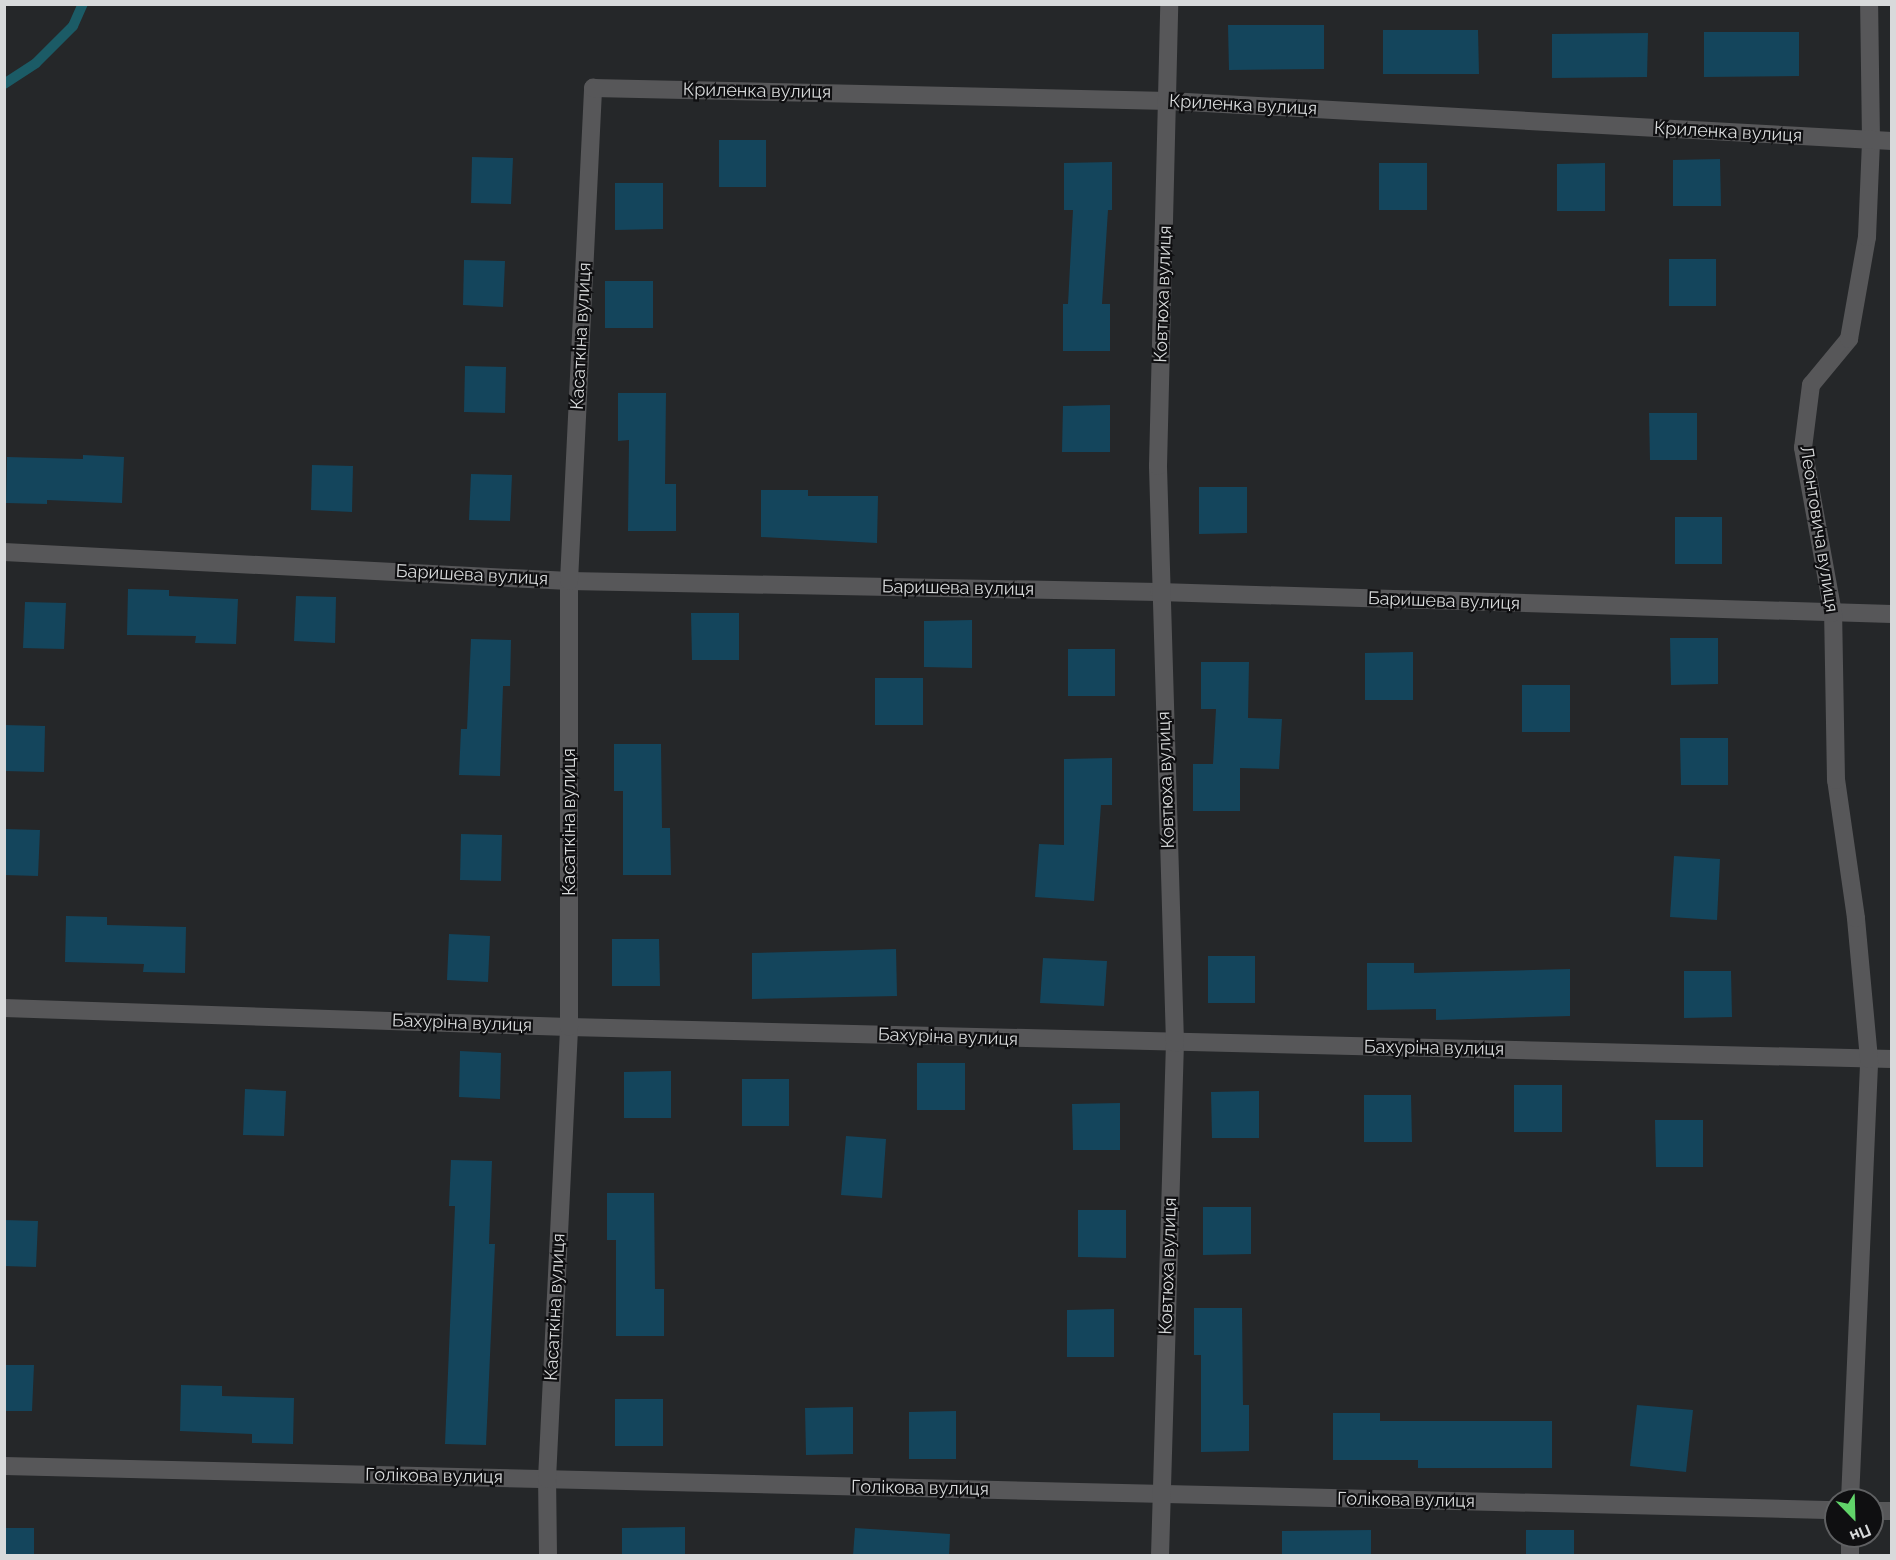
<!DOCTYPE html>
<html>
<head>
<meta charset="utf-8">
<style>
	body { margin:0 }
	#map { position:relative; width:1896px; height:1560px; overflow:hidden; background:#252729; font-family:Raleway,sans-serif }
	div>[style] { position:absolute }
	.stream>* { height:10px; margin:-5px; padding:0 5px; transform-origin:5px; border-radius:5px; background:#1b5b66 }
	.building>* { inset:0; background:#14455c }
	.street>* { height:18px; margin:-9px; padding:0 9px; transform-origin:9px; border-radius:9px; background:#575759 }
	span { translate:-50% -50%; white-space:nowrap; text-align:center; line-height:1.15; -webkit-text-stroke:4.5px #0f0f11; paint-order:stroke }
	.street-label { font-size:18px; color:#d8dadb }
	.frame { position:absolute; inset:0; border:6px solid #d8dadb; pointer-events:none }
	.north { position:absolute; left:1824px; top:1488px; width:60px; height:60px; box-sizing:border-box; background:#0f0f11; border:2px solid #5f6062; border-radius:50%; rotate:157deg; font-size:16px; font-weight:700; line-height:24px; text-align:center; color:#d8dadb }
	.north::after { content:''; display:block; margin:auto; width:21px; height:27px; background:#61d46a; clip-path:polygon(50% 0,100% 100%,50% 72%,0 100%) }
</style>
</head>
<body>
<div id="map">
	<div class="stream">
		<i style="left:4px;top:84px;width:38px;rotate:-33deg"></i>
		<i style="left:36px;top:63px;width:52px;rotate:-45deg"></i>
		<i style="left:73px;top:26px;width:24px;rotate:-66deg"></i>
	</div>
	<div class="building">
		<i style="clip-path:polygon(1228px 25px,1324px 25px,1324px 69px,1229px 70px)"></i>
		<i style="clip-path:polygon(1383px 30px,1478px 30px,1479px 74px,1383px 74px)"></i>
		<i style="clip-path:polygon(1704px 32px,1799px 32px,1799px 76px,1704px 77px)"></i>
		<i style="clip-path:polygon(1648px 33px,1647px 77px,1552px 78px,1552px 34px)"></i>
		<i style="clip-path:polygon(719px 140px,766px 140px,766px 187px,719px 187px)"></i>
		<i style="clip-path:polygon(472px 157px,513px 158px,511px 204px,471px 203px)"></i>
		<i style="clip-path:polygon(1720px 159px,1721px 206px,1673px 206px,1673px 160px)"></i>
		<i style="clip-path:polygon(1112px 162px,1112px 210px,1108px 210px,1102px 304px,1110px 304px,1110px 351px,1063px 351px,1063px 304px,1068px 304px,1073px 210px,1064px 210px,1064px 163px)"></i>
		<i style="clip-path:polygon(1379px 163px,1427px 163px,1427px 210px,1379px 210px)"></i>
		<i style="clip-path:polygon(1605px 163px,1605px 211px,1557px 211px,1557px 164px)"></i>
		<i style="clip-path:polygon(615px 183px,663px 183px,663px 229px,615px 230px)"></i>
		<i style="clip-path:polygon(1669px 259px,1716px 259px,1716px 306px,1669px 306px)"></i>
		<i style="clip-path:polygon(464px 260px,505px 261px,503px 307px,463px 305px)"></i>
		<i style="clip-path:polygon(605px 281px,653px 281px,653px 328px,605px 328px)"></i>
		<i style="clip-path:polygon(465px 366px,506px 367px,505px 413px,464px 412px)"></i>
		<i style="clip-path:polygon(618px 393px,666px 393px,665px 484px,676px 484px,676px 531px,628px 531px,629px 440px,618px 441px)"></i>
		<i style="clip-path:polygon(1110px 405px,1110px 452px,1062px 452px,1063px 406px)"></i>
		<i style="clip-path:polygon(1649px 413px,1697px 413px,1697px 460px,1650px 460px)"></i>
		<i style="clip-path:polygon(83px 455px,124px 457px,122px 503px,47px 500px,47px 504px,6px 503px,7px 457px,83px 459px)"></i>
		<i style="clip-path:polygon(312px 465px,353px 466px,352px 512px,311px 510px)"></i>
		<i style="clip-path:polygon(471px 474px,512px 475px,510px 521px,469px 520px)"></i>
		<i style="clip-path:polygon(1199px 487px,1247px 487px,1247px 533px,1199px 534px)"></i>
		<i style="clip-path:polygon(761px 490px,808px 490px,808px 496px,878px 496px,877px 543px,761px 537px)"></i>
		<i style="clip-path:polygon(1675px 517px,1722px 517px,1722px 564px,1675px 564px)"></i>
		<i style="clip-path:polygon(128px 589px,169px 590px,169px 596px,238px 599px,236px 644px,195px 643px,196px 636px,127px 635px)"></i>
		<i style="clip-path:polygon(296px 596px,336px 597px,335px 643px,294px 641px)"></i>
		<i style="clip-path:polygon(25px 602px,66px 603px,64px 649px,23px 648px)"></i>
		<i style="clip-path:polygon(691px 613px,739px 613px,739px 660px,692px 660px)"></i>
		<i style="clip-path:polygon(972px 620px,972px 668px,924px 667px,924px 621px)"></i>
		<i style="clip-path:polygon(1670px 638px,1718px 638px,1718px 684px,1671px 685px)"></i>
		<i style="clip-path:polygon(471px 639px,511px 640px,510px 686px,503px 686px,500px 776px,459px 775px,461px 729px,467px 729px)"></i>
		<i style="clip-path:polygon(1068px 649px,1115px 649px,1115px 696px,1068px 696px)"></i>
		<i style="clip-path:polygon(1413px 652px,1413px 700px,1365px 700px,1365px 653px)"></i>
		<i style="clip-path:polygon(1201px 662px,1249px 662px,1248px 718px,1282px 719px,1279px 769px,1240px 768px,1240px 811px,1193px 811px,1193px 764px,1213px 764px,1216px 709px,1201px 709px)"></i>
		<i style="clip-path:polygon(875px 678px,923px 678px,923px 725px,875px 725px)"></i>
		<i style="clip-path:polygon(1522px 685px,1570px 685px,1570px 732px,1522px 732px)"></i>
		<i style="clip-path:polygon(4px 725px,45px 726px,44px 772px,4px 771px)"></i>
		<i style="clip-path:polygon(1680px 738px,1728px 738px,1728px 785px,1681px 785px)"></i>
		<i style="clip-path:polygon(614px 744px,661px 744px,662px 828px,670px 828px,671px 875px,623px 875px,623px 791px,614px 791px)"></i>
		<i style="clip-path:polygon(1112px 758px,1112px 805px,1101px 805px,1094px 901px,1035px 897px,1039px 844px,1064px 845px,1064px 759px)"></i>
		<i style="clip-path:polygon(4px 829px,40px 830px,38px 876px,4px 875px)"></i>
		<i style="clip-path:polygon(461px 834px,502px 835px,501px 881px,460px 880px)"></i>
		<i style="clip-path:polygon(1674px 856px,1720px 859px,1717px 920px,1670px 917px)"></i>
		<i style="clip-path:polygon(66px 916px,107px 917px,107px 925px,186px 927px,185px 973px,143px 972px,144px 964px,65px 962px)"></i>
		<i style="clip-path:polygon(449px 934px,490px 936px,488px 982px,447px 980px)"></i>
		<i style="clip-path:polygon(612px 939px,659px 939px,660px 986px,612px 986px)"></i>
		<i style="clip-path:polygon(896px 949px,897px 996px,752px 999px,752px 953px)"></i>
		<i style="clip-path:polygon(1208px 956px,1255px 956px,1255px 1003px,1208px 1003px)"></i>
		<i style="clip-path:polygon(1043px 958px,1107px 961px,1104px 1006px,1040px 1003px)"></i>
		<i style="clip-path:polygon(1367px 963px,1414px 963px,1414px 973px,1570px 969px,1570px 1016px,1436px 1020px,1436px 1009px,1367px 1010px)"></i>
		<i style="clip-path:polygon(1684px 971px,1731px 971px,1732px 1017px,1684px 1018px)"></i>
		<i style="clip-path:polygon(460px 1051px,501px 1053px,500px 1099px,459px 1097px)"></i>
		<i style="clip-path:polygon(917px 1063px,965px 1063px,965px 1110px,917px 1110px)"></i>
		<i style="clip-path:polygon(671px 1071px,671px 1118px,624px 1118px,624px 1072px)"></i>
		<i style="clip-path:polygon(742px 1079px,789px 1079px,789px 1126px,742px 1126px)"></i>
		<i style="clip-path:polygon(1514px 1085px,1562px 1085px,1562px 1132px,1514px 1132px)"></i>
		<i style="clip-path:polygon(245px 1089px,286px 1091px,284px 1136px,243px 1135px)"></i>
		<i style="clip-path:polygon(1259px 1091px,1259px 1138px,1212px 1138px,1211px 1092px)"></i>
		<i style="clip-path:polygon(1364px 1095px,1411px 1095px,1412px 1142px,1364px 1142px)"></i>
		<i style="clip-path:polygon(1120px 1103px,1120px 1150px,1073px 1150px,1072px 1104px)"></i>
		<i style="clip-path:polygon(1655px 1120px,1703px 1120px,1703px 1167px,1656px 1167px)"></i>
		<i style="clip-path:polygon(846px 1136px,886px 1139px,882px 1198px,841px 1195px)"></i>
		<i style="clip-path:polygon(451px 1160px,492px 1161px,489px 1244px,495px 1244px,486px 1445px,445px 1444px,455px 1206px,449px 1206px)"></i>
		<i style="clip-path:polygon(607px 1193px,654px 1193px,655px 1289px,664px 1289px,664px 1336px,616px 1336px,616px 1240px,607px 1240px)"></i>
		<i style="clip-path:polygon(1203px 1207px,1251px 1207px,1251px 1254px,1203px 1255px)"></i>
		<i style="clip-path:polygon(1078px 1210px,1126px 1210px,1126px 1258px,1078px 1257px)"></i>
		<i style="clip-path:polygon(4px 1220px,38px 1221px,36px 1267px,4px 1266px)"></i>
		<i style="clip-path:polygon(1194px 1308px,1242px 1308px,1243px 1405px,1249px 1405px,1249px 1451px,1201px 1452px,1201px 1355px,1194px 1355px)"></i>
		<i style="clip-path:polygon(1114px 1309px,1114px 1357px,1067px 1357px,1067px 1310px)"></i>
		<i style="clip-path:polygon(4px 1365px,34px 1365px,32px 1411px,4px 1411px)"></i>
		<i style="clip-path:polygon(181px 1385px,222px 1386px,222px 1396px,294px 1398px,293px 1444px,252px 1443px,252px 1434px,180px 1431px)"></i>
		<i style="clip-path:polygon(615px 1399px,663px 1399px,663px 1446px,615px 1446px)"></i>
		<i style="clip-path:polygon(1637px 1405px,1693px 1410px,1686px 1472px,1630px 1466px)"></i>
		<i style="clip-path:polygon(853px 1407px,853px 1454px,806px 1455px,805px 1408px)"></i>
		<i style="clip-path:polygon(956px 1411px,956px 1459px,909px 1459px,909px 1412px)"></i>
		<i style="clip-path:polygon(1333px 1413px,1380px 1413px,1380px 1421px,1552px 1421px,1552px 1468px,1418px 1468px,1418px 1460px,1333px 1460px)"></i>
		<i style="clip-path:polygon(685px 1527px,685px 1556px,622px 1556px,622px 1528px)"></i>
		<i style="clip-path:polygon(4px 1528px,34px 1528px,34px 1556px,4px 1556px)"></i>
		<i style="clip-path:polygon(855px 1528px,950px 1534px,949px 1556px,853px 1556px)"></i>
		<i style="clip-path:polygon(1371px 1530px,1371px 1556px,1282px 1556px,1282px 1531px)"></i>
		<i style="clip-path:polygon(1526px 1530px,1574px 1530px,1574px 1556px,1526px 1556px)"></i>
	</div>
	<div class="street">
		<i style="left:4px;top:552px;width:566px;rotate:2.94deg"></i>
		<i style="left:569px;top:581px;width:590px;rotate:1.07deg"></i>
		<i style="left:1159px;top:592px;width:733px;rotate:1.72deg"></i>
		<i style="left:4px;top:1008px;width:565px;rotate:1.93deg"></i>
		<i style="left:569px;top:1027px;width:1323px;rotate:1.39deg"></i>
		<i style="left:4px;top:1466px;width:1833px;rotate:1.38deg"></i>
		<i style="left:1850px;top:1500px;width:441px;rotate:-87.5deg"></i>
		<i style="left:1869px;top:1059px;width:142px;rotate:-95.3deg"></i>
		<i style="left:1856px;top:918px;width:139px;rotate:-98.2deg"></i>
		<i style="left:1836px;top:780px;width:167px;rotate:-91deg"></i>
		<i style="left:1833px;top:613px;width:168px;rotate:-100.3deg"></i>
		<i style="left:1803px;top:448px;width:64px;rotate:-82.8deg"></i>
		<i style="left:1811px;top:385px;width:60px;rotate:-50.4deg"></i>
		<i style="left:1849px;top:339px;width:104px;rotate:-80deg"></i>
		<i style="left:1867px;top:237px;width:97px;rotate:-87.6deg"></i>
		<i style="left:1871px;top:140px;width:136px;rotate:-90.8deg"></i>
		<i style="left:1872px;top:1511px;width:20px"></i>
		<i style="left:1850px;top:1536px;width:20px;rotate:90deg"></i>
		<i style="left:548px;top:1556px;width:77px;rotate:-90.7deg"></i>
		<i style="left:547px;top:1479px;width:453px;rotate:-87.2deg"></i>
		<i style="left:569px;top:1027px;width:446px;rotate:-90deg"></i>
		<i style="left:569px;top:581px;width:494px;rotate:-87.2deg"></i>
		<i style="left:593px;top:88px;width:576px;rotate:1.29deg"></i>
		<i style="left:1169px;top:101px;width:724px;rotate:3.17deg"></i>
		<i style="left:1160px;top:1556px;width:513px;rotate:-88.33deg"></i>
		<i style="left:1175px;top:1043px;width:577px;rotate:-91.69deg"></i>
		<i style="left:1158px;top:466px;width:462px;rotate:-88.6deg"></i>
	</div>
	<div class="street-label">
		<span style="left:757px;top:91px;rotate:1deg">Криленка вулиця</span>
		<span style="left:1243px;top:105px;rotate:3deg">Криленка вулиця</span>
		<span style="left:1728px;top:132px;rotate:3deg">Криленка вулиця</span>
		<span style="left:1163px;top:294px;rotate:-88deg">Ковтюха вулиця</span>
		<span style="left:581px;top:336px;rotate:-87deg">Касаткіна вулиця</span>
		<span style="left:1819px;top:529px;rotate:81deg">Леонтовича вулиця</span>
		<span style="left:472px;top:575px;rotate:3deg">Баришева вулиця</span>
		<span style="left:958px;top:588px;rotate:1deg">Баришева вулиця</span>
		<span style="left:1444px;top:601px;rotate:2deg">Баришева вулиця</span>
		<span style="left:1166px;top:780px;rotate:-92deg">Ковтюха вулиця</span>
		<span style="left:569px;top:822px;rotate:-90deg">Касаткіна вулиця</span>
		<span style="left:462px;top:1023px;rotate:2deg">Бахуріна вулиця</span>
		<span style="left:948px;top:1037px;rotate:2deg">Бахуріна вулиця</span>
		<span style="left:1434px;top:1048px;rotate:1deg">Бахуріна вулиця</span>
		<span style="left:1168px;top:1266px;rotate:-88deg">Ковтюха вулиця</span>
		<span style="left:555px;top:1307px;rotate:-87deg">Касаткіна вулиця</span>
		<span style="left:434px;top:1476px;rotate:1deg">Голікова вулиця</span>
		<span style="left:920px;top:1488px;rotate:1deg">Голікова вулиця</span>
		<span style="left:1406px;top:1500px;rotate:1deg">Голікова вулиця</span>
	</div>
	<div class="frame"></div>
	<div class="north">Пн</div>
</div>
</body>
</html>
